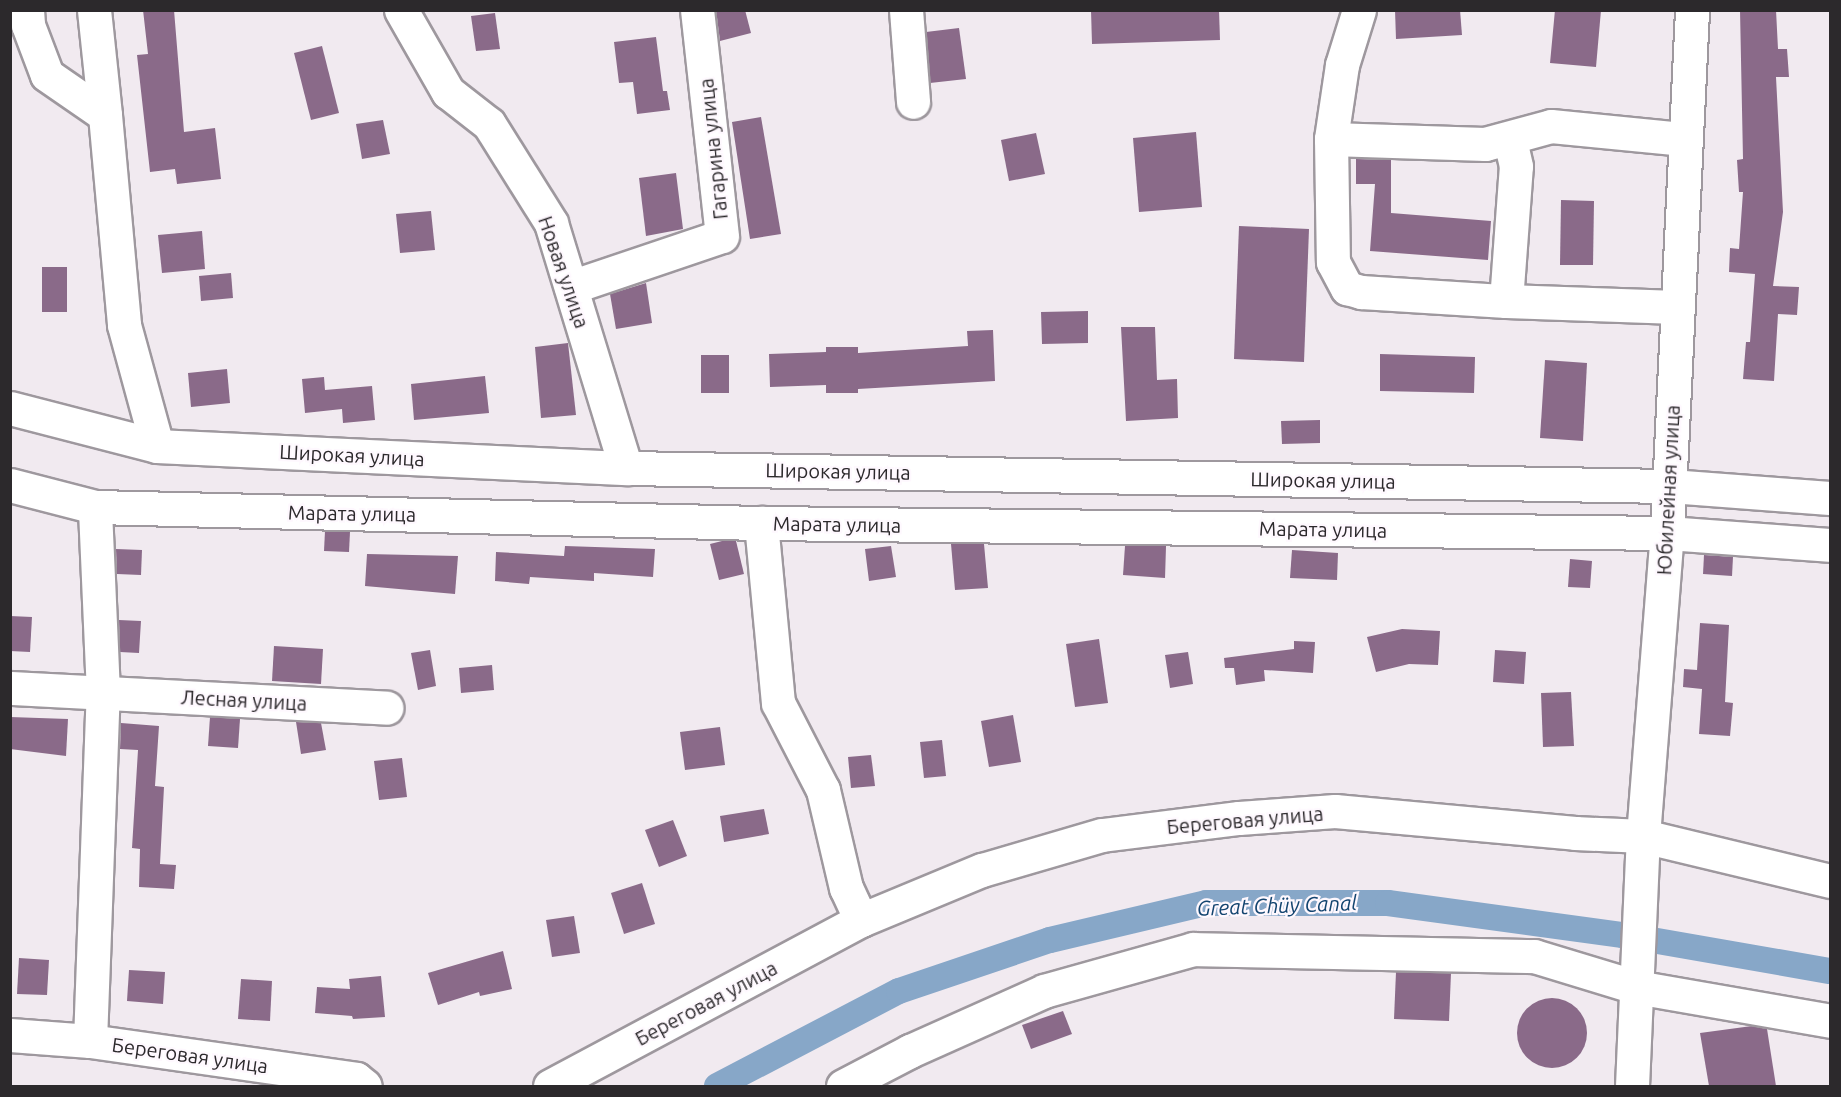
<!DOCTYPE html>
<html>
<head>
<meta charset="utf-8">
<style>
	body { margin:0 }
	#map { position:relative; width:1841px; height:1097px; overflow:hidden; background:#f1eaf0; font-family:Ubuntu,sans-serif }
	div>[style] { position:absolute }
	.canal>* { height:26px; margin:-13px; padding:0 13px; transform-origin:13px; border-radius:13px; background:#87a7c8 }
	.building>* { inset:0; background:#8a6a89 }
	.round { border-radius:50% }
	.roads { filter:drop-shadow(2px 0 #9e989e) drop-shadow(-2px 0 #9e989e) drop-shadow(0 2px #9e989e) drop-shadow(0 -2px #9e989e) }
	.minor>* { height:33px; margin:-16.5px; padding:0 16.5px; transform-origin:16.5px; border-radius:16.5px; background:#fff }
	.major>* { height:33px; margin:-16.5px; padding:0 16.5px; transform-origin:16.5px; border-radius:16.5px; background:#fff }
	span { translate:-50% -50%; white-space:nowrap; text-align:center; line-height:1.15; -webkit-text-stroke:4.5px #fef8fe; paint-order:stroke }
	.street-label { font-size:20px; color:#2c292c }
	.water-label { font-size:21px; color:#144570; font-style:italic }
	.frame { position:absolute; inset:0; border:12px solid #2c292c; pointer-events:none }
</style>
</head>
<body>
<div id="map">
	<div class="canal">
		<i style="left:717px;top:1086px;width:205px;rotate:-27.6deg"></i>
		<i style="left:899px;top:991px;width:159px;rotate:-18.7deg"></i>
		<i style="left:1050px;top:940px;width:160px;rotate:-13.3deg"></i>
		<i style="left:1206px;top:903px;width:182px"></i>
		<i style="left:1388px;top:903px;width:237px;rotate:7.8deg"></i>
		<i style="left:1623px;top:935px;width:210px;rotate:9.9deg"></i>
	</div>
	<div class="building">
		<i style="clip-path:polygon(143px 10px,174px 10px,184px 132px,215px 128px,221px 179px,177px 184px,175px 169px,150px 172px,137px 55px,148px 54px)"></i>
		<i style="clip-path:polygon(716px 10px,745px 10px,751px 33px,720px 41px)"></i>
		<i style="clip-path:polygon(1091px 10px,1219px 10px,1220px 40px,1092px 44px)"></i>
		<i style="clip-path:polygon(1395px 10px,1460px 10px,1462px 35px,1396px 39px)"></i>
		<i style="clip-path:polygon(1555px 10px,1601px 10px,1596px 67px,1550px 63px)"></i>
		<i style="clip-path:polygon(1740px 10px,1776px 10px,1778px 49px,1787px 49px,1789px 77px,1776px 77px,1783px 212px,1773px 286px,1799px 287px,1797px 315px,1778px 314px,1774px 381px,1743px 379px,1746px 342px,1750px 342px,1755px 274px,1729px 272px,1730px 248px,1739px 249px,1743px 192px,1739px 192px,1737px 160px,1743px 159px)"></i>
		<i style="clip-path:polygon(495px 13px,500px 49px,476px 51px,471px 16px)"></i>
		<i style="clip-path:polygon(959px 28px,966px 79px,930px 83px,926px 32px)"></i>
		<i style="clip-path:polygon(656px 37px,663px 91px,667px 91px,670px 110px,637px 114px,633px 82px,619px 83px,614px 42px)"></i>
		<i style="clip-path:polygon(322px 46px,339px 113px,311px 120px,294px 53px)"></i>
		<i style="clip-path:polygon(761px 117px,781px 234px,750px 239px,732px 122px)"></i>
		<i style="clip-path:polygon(383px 120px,390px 154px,362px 159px,356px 124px)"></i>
		<i style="clip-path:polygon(1196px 132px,1202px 207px,1139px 212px,1133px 138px)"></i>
		<i style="clip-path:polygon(1036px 133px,1045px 174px,1009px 181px,1001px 140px)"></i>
		<i style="clip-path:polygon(1356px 159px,1391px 160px,1391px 213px,1491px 221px,1488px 260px,1370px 251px,1375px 184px,1356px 184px)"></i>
		<i style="clip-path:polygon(676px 173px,683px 229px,646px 236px,639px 178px)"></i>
		<i style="clip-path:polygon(1561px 200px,1594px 201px,1593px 265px,1560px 265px)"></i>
		<i style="clip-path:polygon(431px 211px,435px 250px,400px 253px,396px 214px)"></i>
		<i style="clip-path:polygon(1239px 226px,1309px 229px,1304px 362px,1234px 359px)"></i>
		<i style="clip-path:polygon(202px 231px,205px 269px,162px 273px,158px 235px)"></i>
		<i style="clip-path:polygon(42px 267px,67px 267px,67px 312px,42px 312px)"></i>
		<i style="clip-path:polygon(231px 273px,233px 298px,201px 301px,199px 276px)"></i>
		<i style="clip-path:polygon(646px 283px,652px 323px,616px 329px,610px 294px)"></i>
		<i style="clip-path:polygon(1088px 311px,1088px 343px,1042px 344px,1041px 312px)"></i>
		<i style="clip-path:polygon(1121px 327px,1155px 327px,1157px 380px,1177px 379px,1178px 418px,1126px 421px)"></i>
		<i style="clip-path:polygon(993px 330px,995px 381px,858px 389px,858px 393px,826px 393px,826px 385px,770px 387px,769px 354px,826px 352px,826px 347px,858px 347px,858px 353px,968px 346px,967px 331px)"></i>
		<i style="clip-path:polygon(568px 343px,576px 415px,541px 418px,535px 347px)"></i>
		<i style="clip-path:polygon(1380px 354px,1475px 357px,1474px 393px,1380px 391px)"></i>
		<i style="clip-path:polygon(701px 355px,729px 355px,729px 393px,701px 393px)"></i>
		<i style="clip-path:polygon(1545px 360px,1587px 363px,1583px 441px,1540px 438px)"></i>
		<i style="clip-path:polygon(227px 369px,230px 403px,191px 407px,188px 373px)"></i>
		<i style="clip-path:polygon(485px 376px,489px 413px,414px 420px,411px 384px)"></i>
		<i style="clip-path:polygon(324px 377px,325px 390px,372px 386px,375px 420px,343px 423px,342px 409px,305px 413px,302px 379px)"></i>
		<i style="clip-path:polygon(1320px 420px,1320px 443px,1282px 444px,1281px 421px)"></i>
		<i style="clip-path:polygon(325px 531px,350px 532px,349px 552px,324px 551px)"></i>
		<i style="clip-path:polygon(722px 541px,736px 541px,744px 574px,719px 580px,710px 544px)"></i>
		<i style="clip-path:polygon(951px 544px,984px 544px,988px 588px,955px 590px)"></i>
		<i style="clip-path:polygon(565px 546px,655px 549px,653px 577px,594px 573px,594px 581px,530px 577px,529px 584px,495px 581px,496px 552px,564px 556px)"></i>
		<i style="clip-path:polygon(891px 546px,896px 577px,869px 581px,865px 549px)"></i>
		<i style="clip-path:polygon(1125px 546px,1166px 546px,1165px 578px,1123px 575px)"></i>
		<i style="clip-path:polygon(116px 549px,142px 550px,141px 575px,117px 574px)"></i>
		<i style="clip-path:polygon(1292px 550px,1338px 553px,1337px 580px,1290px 578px)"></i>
		<i style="clip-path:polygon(367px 554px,458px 556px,455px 594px,365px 586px)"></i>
		<i style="clip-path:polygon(1704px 555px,1733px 557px,1732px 576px,1703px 574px)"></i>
		<i style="clip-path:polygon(1570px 559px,1592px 561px,1590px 588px,1568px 587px)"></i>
		<i style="clip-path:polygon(10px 616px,32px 617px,30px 652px,10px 651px)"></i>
		<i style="clip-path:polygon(119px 620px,141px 621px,139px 653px,120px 652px)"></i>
		<i style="clip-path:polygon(1700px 623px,1729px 625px,1725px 702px,1733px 703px,1730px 736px,1699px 734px,1702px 689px,1683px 687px,1684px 669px,1697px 670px)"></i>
		<i style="clip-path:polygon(1402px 629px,1440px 631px,1438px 665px,1409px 664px,1376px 672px,1367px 637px)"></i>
		<i style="clip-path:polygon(1099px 639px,1108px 703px,1075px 707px,1066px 644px)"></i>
		<i style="clip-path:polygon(1294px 641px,1315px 642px,1313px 673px,1264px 670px,1265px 681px,1236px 685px,1234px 668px,1225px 668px,1224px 658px,1294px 649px)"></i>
		<i style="clip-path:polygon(274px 646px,323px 649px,321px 684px,272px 681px)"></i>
		<i style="clip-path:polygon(430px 650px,436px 686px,418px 690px,411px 653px)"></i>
		<i style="clip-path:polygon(1495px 650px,1526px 652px,1524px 684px,1493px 682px)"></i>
		<i style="clip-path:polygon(1188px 652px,1193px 684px,1170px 688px,1165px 655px)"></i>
		<i style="clip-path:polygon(492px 665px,494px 690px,461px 693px,459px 668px)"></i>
		<i style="clip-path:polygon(1571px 692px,1574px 746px,1543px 747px,1541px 693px)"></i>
		<i style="clip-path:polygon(1013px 715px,1021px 762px,989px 767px,981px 721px)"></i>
		<i style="clip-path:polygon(10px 717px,68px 719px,66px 756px,10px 749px)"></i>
		<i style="clip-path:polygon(210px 717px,240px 719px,238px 748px,208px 746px)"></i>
		<i style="clip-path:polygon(296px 722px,321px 723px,326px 750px,301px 754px)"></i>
		<i style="clip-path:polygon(121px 723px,159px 726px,155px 786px,164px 787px,160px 864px,176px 865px,174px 889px,139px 887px,140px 849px,132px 848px,138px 750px,120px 749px)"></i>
		<i style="clip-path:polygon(720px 727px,725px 765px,685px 770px,680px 732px)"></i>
		<i style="clip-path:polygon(942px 740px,946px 776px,924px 778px,920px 742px)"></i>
		<i style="clip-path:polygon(871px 755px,875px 786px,851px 788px,848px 757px)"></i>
		<i style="clip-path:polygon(402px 758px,407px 797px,379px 800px,374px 761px)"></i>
		<i style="clip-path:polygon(764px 809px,769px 834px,724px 842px,720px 816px)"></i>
		<i style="clip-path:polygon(673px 820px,687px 856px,659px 867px,645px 830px)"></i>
		<i style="clip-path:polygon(642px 883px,655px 924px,624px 934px,611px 893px)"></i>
		<i style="clip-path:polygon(574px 916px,580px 953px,552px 957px,546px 920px)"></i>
		<i style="clip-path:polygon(503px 951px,512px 989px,480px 996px,479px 992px,438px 1005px,428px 973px)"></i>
		<i style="clip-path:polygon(19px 958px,49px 960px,47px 995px,17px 994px)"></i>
		<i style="clip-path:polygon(129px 970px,165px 972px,163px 1004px,127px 1001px)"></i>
		<i style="clip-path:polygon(1396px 972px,1451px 973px,1449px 1021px,1394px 1019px)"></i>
		<i style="clip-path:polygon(381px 976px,385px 1017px,353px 1019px,352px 1016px,315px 1013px,317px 987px,350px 989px,349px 979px)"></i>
		<i style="clip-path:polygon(241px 979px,272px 981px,270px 1021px,238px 1019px)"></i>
		<i class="round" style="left:1517px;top:998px;width:70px;height:70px"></i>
		<i style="clip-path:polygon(1063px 1011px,1072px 1034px,1031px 1049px,1022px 1025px)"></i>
		<i style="clip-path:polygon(1752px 1026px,1767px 1029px,1776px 1086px,1709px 1086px,1700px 1033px)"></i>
	</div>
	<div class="roads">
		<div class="minor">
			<i style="left:27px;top:10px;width:15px;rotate:86deg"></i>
			<i style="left:28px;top:25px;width:53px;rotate:69.2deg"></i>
			<i style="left:47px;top:75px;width:70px;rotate:34.6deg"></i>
			<i style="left:105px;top:115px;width:211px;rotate:84.8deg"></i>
			<i style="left:124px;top:325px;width:125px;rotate:74.7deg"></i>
			<i style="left:94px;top:10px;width:106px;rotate:84deg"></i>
			<i style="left:401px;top:10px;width:95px;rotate:60.2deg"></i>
			<i style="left:448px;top:92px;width:52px;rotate:38deg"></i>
			<i style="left:489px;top:124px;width:117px;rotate:57.9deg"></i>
			<i style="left:551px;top:223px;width:256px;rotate:73deg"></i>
			<i style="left:906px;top:10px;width:92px;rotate:85.6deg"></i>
			<i style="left:1359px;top:10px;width:58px;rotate:107.2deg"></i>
			<i style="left:1342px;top:65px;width:75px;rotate:98.5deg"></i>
			<i style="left:1331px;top:139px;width:123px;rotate:89.1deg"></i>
			<i style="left:1333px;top:262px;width:30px;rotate:62deg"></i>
			<i style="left:1347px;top:288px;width:15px;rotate:16deg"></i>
			<i style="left:1361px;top:292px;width:145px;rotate:3.6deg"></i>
			<i style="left:1506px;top:301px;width:171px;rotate:2deg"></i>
			<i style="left:1331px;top:139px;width:154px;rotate:1.9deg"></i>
			<i style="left:1485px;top:144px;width:68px;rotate:-15.3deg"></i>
			<i style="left:1551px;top:126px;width:134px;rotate:5.6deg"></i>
			<i style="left:571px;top:287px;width:159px;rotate:-18.7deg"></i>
			<i style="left:722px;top:236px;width:227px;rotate:-96.3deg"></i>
			<i style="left:1506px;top:301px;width:135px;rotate:-85.8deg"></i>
			<i style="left:1516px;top:166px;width:28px;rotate:-103deg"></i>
			<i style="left:10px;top:408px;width:152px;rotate:14.5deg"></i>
			<i style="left:157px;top:446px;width:470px;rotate:2.7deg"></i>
			<i style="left:626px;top:468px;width:1044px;rotate:0.99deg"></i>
			<i style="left:1670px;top:486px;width:160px;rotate:4.3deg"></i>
			<i style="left:10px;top:485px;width:88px;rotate:14.5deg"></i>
			<i style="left:95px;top:507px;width:666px;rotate:1.38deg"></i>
			<i style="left:761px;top:523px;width:906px;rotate:0.63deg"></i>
			<i style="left:1667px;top:533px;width:163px;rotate:4.2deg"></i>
			<i style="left:10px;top:688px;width:377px;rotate:3deg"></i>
			<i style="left:861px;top:920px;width:131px;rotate:-22.5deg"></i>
			<i style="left:982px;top:870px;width:125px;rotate:-16.3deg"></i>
			<i style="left:1102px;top:835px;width:138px;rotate:-7.1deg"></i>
			<i style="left:1239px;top:818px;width:96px;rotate:-4.2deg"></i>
			<i style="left:1335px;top:811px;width:241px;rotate:5.2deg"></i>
			<i style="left:1575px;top:833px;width:68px;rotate:2.5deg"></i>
			<i style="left:1643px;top:836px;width:192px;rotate:13.5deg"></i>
			<i style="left:10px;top:1035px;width:80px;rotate:4.3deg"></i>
			<i style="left:90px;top:1041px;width:269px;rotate:8.1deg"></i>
			<i style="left:356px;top:1079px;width:11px;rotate:38deg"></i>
			<i style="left:90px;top:1041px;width:348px;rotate:-87.9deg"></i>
			<i style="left:103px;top:693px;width:186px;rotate:-92.5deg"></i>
			<i style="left:550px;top:1086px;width:353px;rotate:-28.1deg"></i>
			<i style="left:861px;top:920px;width:35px;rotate:-115deg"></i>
			<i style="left:846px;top:888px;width:101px;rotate:-103.2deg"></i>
			<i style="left:823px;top:790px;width:98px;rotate:-117.3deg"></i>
			<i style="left:778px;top:703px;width:181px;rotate:-95.4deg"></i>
			<i style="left:843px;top:1086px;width:76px;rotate:-27.6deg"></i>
			<i style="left:910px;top:1051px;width:147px;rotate:-24.1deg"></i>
			<i style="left:1044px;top:991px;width:155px;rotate:-15.7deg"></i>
			<i style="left:1193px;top:949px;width:341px;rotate:1.2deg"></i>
			<i style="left:1534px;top:956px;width:107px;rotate:16.9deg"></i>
			<i style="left:1636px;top:987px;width:197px;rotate:9.9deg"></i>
		</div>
		<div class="major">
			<i style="left:1632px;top:1086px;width:250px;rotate:-87.5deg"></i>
			<i style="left:1643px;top:836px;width:304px;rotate:-85.5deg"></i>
			<i style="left:1667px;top:533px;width:524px;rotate:-87.26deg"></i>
		</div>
	</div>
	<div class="street-label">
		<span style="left:713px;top:149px;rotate:-96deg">Гагарина улица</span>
		<span style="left:564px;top:272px;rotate:71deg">Новая улица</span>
		<span style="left:352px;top:455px;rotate:3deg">Широкая улица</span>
		<span style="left:838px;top:471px;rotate:1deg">Широкая улица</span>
		<span style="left:1323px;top:480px;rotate:1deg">Широкая улица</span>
		<span style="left:1668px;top:490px;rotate:-87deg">Юбилейная улица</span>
		<span style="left:352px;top:513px;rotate:1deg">Марата улица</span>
		<span style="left:837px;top:524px;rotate:1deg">Марата улица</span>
		<span style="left:1323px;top:529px;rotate:1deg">Марата улица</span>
		<span style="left:244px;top:700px;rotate:3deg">Лесная улица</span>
		<span style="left:1245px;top:820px;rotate:-5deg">Береговая улица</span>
		<span style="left:706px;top:1003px;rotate:-28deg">Береговая улица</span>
		<span style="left:190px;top:1055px;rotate:8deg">Береговая улица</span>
	</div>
	<div class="water-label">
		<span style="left:1277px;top:905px;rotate:-2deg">Great Chüy Canal</span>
	</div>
	<div class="frame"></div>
</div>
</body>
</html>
